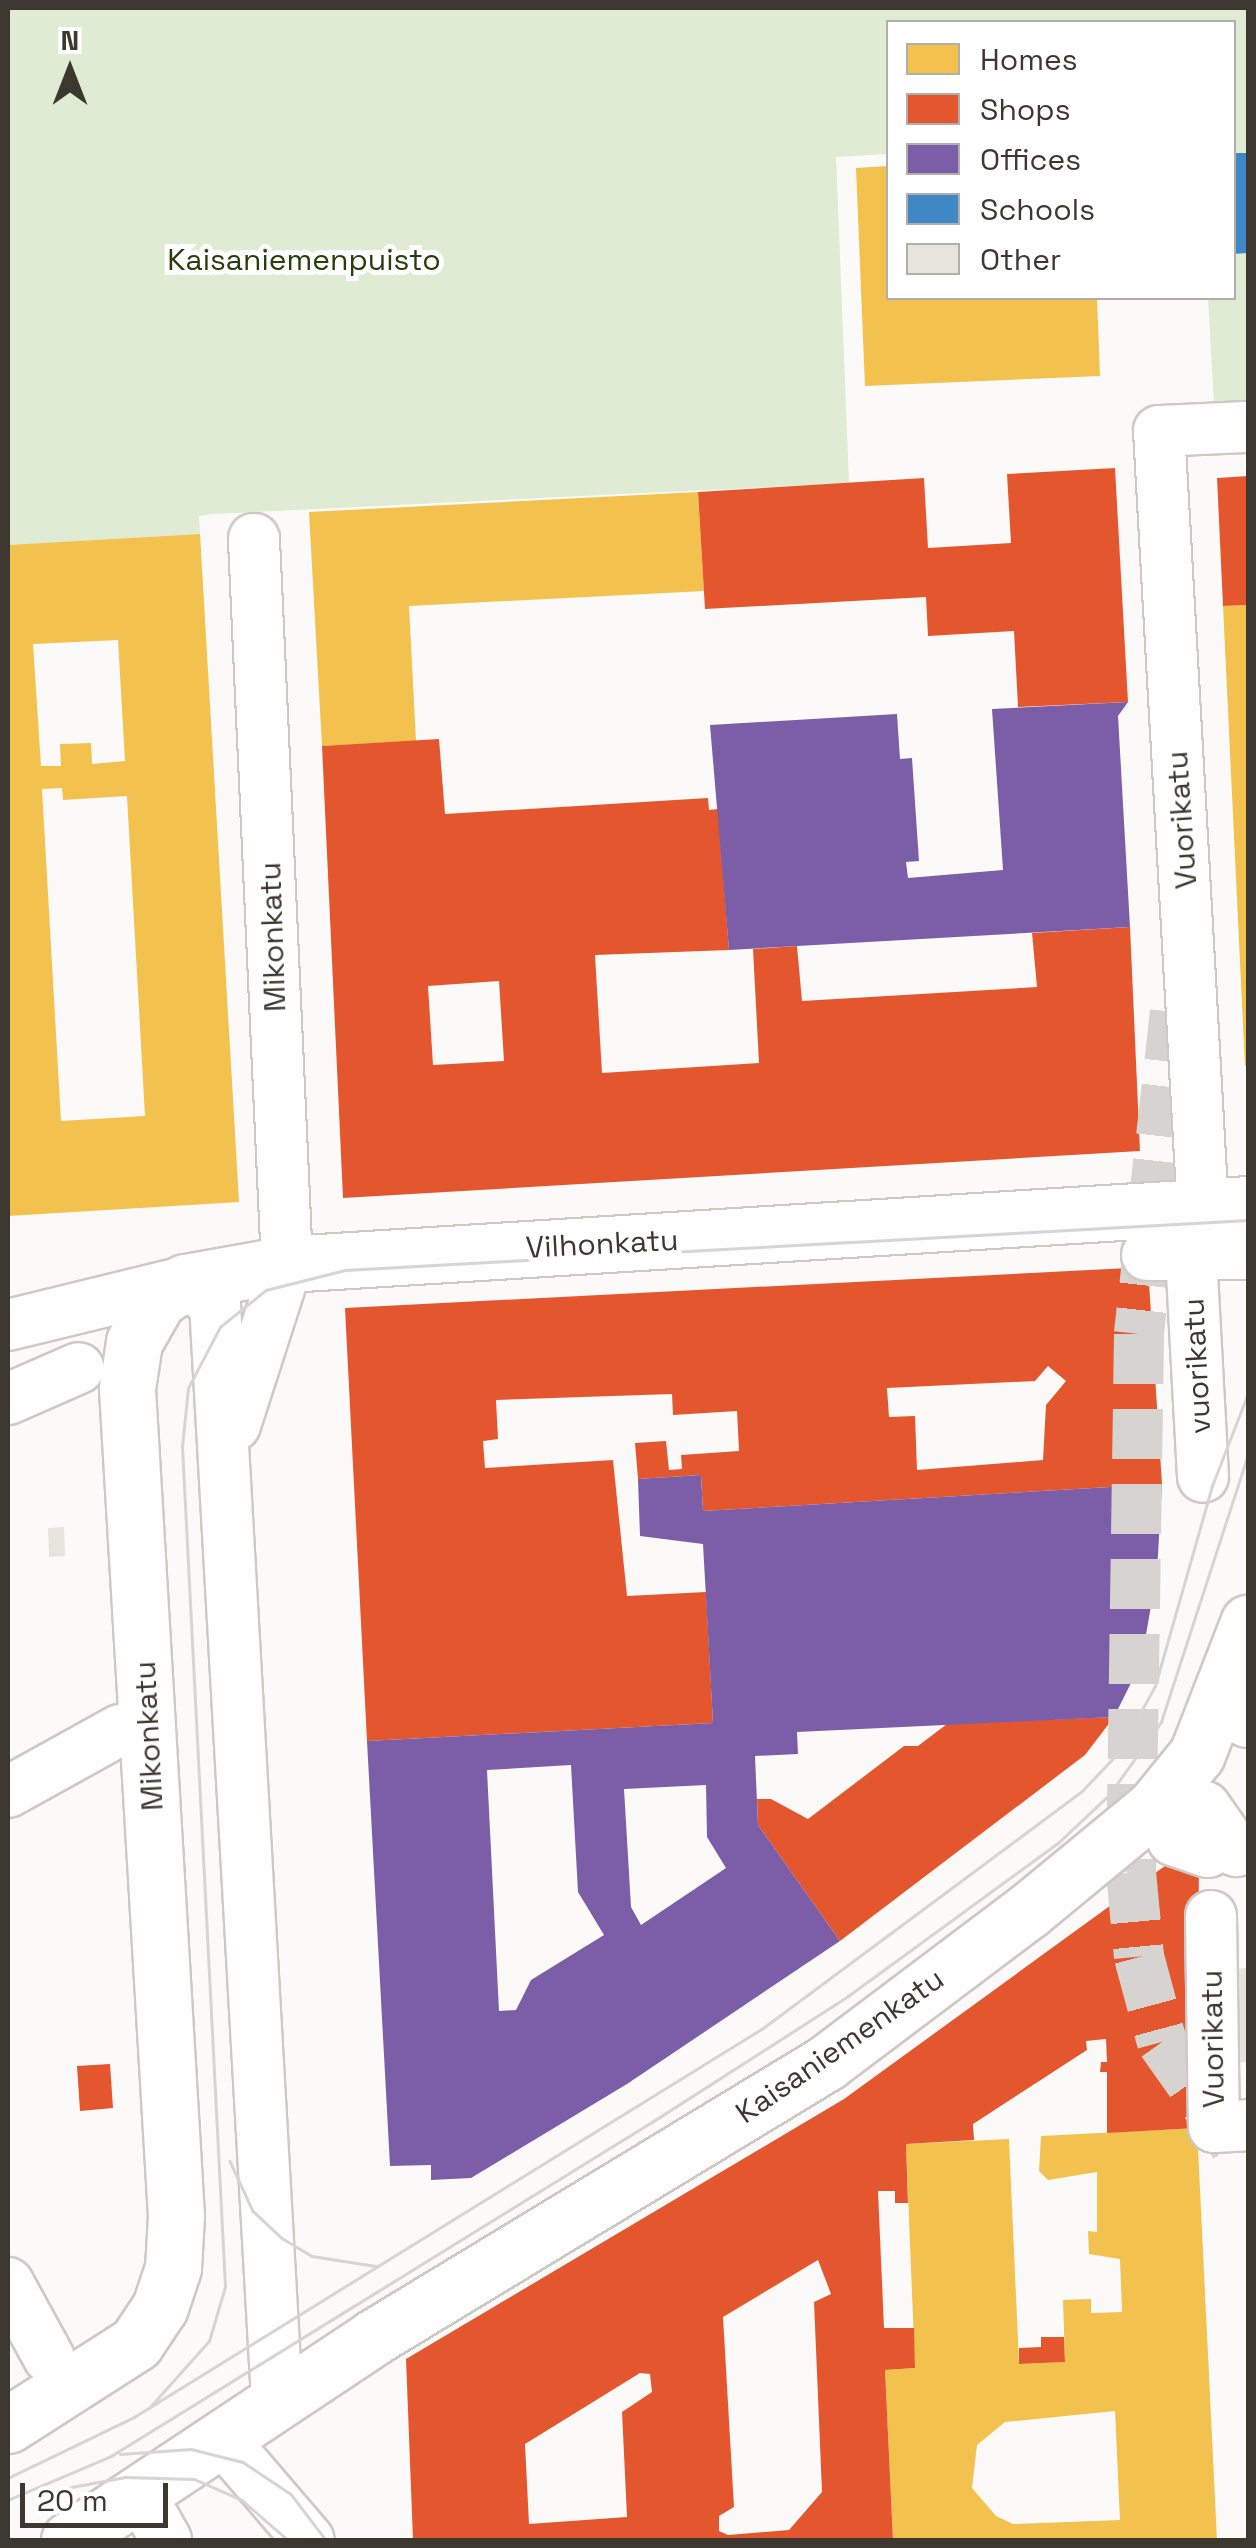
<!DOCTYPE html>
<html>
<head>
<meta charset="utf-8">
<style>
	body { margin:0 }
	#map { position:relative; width:1256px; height:2548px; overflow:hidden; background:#fcfaf8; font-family:"Space Grotesk",sans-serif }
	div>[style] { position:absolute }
	.green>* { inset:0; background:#dfebd2 }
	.homes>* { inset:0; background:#f2c14e }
	.shops>* { inset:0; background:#e4572e }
	.offices>* { inset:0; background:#7b5ea7 }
	.schools>* { inset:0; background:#3f88c5 }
	.building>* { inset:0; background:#e7e3dd }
	.minor-tunnel>* { height:50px; margin-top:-25px; transform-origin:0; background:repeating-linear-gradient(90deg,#d6d3d0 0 50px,transparent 0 75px) }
	.roads { filter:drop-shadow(2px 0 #cdc9c4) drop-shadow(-2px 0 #cdc9c4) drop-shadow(0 2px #cdc9c4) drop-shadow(0 -2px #cdc9c4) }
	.minor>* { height:50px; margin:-25px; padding:0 25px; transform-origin:25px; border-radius:25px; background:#fffefe }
	.major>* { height:55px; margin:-27.5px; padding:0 27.5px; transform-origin:27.5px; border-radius:27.5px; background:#fffefe }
	.tram>* { height:2.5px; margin:-1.25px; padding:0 1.25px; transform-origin:1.25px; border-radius:1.25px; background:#d6d5d4 }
	span { translate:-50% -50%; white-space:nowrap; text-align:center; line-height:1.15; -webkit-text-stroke:10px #fff; paint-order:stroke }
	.park-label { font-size:30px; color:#283e0c }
	.street-label { font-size:30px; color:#3d382f }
	.frame { position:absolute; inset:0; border:10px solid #3d382f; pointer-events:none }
	.legend { position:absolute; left:886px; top:20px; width:350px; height:280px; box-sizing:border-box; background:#fff; border:2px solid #b1afac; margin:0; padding:12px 18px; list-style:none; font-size:30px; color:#3d382f }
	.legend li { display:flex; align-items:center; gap:20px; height:50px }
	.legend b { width:50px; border:2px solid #b1afac }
	.north { position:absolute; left:20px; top:20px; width:100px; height:100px; -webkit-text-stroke:8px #fff; paint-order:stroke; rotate:0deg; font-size:28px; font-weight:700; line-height:40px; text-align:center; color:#3d382f }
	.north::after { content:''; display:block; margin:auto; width:35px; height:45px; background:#3d382f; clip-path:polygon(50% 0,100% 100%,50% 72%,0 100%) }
	.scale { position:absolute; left:20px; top:2483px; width:148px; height:45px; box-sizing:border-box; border:5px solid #3d382f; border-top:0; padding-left:12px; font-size:30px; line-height:35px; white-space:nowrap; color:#3d382f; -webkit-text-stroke:8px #fff; paint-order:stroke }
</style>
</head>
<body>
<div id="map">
	<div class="green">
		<i style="clip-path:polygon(8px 8px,1248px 8px,1248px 153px,1234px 153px,1234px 22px,888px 22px,888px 154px,836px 157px,849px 483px,213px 514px,199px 516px,200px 534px,8px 545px)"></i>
		<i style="clip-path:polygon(1248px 253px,1248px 402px,1214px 404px,1208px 298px,1234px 298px,1234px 254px)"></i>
	</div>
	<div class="homes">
		<i style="clip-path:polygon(888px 166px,888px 298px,1097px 298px,1100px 376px,865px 386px,856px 168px)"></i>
		<i style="clip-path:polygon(698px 492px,704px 591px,409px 606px,416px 741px,322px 746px,309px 512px)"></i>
		<i style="clip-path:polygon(evenodd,200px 534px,239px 1202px,8px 1216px,8px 545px,200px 534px,118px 640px,125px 761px,92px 764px,91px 743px,60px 744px,61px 766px,41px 766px,33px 644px,118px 640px,200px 534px,62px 788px,63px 800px,127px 796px,145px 1116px,61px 1121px,42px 789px,62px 788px)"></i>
		<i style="clip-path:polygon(1248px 605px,1248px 1065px,1245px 1066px,1223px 606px)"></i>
		<i style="clip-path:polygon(evenodd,1197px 2128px,1217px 2540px,893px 2540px,885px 2370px,915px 2368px,906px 2144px,1009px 2139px,1019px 2364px,1065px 2362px,1063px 2300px,1091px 2299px,1091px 2313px,1122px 2312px,1120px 2259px,1089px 2254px,1088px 2231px,1097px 2232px,1097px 2172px,1048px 2180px,1039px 2171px,1041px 2136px,1197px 2128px,1115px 2411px,1120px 2520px,1013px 2524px,996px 2516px,972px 2488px,977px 2445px,1005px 2422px,1115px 2411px)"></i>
	</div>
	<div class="shops">
		<i style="clip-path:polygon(1115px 468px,1128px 702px,1018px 707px,1014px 631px,928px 636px,926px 597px,705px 609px,698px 492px,924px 478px,928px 548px,1011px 543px,1007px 474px)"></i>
		<i style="clip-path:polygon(1248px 476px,1248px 605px,1223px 606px,1217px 478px)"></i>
		<i style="clip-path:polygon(evenodd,439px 739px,445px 814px,708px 798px,709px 810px,718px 809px,729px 950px,595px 955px,602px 1073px,759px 1063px,753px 949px,797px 946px,802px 1001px,1037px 987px,1032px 933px,1130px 927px,1140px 1151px,343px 1198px,322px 746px,439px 739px,499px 981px,504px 1061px,433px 1065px,428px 986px,499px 981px)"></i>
		<i style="clip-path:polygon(evenodd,1148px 1267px,1162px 1484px,703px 1511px,701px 1475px,638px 1479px,635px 1443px,666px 1441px,669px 1470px,682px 1469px,681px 1455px,739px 1451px,737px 1411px,673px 1415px,672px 1394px,496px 1400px,498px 1439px,483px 1441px,485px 1468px,613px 1460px,627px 1596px,706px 1592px,713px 1723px,367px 1741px,345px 1308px,1148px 1267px,1048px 1366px,1066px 1381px,1046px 1405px,1043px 1460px,917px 1470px,915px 1416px,889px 1417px,887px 1388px,1035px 1381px,1048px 1366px)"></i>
		<i style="clip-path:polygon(1114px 1717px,1085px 1755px,840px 1941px,758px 1825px,757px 1799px,771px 1799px,808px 1819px,904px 1746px,918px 1746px,947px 1724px)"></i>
		<i style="clip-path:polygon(evenodd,1180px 1855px,1199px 1855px,1197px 2128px,1107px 2133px,1107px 2072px,1100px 2072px,1101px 2062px,1107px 2062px,1106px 2039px,1086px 2041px,1087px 2050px,973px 2124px,974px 2140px,906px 2144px,908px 2203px,895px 2203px,895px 2191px,878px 2191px,884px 2328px,914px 2328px,915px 2368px,885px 2370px,893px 2540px,413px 2540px,406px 2359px,844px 2099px,1180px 1855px,818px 2260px,831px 2294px,814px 2302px,822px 2492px,789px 2530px,728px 2535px,719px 2531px,719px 2516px,734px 2507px,723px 2317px,818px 2260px,1180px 1855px,640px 2373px,650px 2374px,652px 2392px,622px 2412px,627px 2517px,529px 2524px,525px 2444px,640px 2373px)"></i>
		<i style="clip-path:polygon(110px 2064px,113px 2108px,80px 2111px,77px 2066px)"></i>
		<i style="clip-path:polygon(1041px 2337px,1064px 2337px,1065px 2362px,1019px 2364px,1019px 2348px,1041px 2347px)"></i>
	</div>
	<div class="offices">
		<i style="clip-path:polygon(1128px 702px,1118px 716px,1130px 927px,729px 950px,710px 725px,897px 714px,900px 759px,912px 758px,919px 861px,906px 862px,908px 878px,1003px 870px,992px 709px)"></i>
		<i style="clip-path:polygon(evenodd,701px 1475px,703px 1511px,1162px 1484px,1157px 1572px,1141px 1663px,1114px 1717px,797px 1732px,798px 1754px,755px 1756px,758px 1825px,840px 1941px,627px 2084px,471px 2178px,431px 2180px,431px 2165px,390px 2166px,367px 1741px,713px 1723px,703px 1544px,640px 1536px,638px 1479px,701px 1475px,571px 1765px,578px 1892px,604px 1935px,531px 1980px,516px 2010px,499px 2011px,487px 1770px,571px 1765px,701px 1475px,706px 1785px,707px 1837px,726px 1868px,641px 1925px,631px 1907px,624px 1789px,706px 1785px)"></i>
	</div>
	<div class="schools">
		<i style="clip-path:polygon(1234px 153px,1248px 153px,1248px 253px,1234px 254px)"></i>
	</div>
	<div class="building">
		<i style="clip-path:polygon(64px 1527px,65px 1556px,49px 1557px,48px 1528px)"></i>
		<i style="clip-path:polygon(1248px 1968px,1248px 2062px,1235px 2063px,1231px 1969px)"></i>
	</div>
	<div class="minor-tunnel">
		<i style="left:1175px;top:1012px;width:324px;rotate:96.4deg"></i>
		<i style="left:1139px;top:1334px;width:538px;rotate:90.85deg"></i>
		<i style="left:1131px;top:1872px;width:85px;rotate:84.6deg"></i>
		<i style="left:1139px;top:1957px;width:88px;rotate:74.9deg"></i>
		<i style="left:1162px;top:2042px;width:149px;rotate:54.8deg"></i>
	</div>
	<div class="roads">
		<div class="minor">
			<i style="left:1203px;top:1210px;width:780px;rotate:-93.23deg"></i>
			<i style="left:1159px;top:431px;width:89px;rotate:-2.6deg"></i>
			<i style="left:1147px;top:1255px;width:101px;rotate:-0.6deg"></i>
			<i style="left:1191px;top:1255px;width:222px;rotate:86.9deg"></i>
			<i style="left:8px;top:1325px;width:182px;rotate:-13.7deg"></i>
			<i style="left:185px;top:1282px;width:37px;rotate:36deg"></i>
			<i style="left:215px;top:1304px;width:1098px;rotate:86.76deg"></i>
			<i style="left:8px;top:1399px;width:77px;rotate:-23.6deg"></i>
			<i style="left:235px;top:1425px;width:169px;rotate:-72.1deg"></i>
			<i style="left:287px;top:1264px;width:726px;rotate:-92.61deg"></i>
			<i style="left:1247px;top:1722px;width:1px"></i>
			<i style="left:8px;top:1792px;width:128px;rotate:-29deg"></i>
			<i style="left:1205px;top:1807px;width:54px;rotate:54.8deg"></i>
			<i style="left:1173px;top:1840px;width:37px;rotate:19deg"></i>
			<i style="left:1211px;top:1916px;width:211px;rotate:89.2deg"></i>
			<i style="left:1214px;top:2127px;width:34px;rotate:-3deg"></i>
			<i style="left:8px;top:2283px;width:85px;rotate:61.3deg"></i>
			<i style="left:224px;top:2441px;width:130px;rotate:49.4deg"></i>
			<i style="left:155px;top:2520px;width:23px;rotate:61deg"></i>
		</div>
		<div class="major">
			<i style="left:8px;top:2425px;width:152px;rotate:-32.6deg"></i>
			<i style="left:136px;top:2343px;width:43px;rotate:-56.3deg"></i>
			<i style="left:160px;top:2307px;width:41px;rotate:-71.6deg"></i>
			<i style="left:173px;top:2268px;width:52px;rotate:-86.7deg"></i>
			<i style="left:176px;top:2216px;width:829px;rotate:-93.39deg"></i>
			<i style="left:127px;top:1388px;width:47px;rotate:-81.3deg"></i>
			<i style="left:134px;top:1342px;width:48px;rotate:-60.3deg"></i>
			<i style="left:158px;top:1300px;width:32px;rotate:-34deg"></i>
			<i style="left:185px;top:1282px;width:104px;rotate:-10deg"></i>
			<i style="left:287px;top:1264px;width:963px;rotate:-3.57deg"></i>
			<i style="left:69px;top:2540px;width:366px;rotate:-33.6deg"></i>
			<i style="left:374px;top:2337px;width:529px;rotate:-31.22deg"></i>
			<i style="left:826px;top:2063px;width:253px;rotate:-37deg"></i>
			<i style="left:1028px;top:1911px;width:163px;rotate:-39.5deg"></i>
			<i style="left:1154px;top:1807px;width:68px;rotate:-50.9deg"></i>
			<i style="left:1197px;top:1754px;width:141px;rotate:-68.7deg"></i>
		</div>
	</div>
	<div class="tram">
		<i style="left:230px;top:2161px;width:55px;rotate:65.3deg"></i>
		<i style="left:253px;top:2211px;width:40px;rotate:43deg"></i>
		<i style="left:282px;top:2238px;width:35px;rotate:31deg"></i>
		<i style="left:312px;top:2256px;width:64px;rotate:9deg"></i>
		<i style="left:149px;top:2408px;width:90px;rotate:-48.2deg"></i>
		<i style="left:209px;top:2341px;width:56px;rotate:-73.5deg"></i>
		<i style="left:225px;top:2287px;width:841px;rotate:-92.93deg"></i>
		<i style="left:182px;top:1447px;width:59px;rotate:-84.2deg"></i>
		<i style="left:188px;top:1388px;width:69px;rotate:-62.3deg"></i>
		<i style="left:220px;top:1327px;width:59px;rotate:-38.8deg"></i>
		<i style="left:266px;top:1290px;width:81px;rotate:-14.2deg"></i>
		<i style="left:345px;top:1270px;width:904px;rotate:-3.17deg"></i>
		<i style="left:120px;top:2454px;width:71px;rotate:-4deg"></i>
		<i style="left:191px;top:2449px;width:54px;rotate:14deg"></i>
		<i style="left:243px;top:2462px;width:58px;rotate:33.7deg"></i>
		<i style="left:291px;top:2494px;width:58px;rotate:52.7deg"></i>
		<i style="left:8px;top:2478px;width:140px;rotate:-25.8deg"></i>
		<i style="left:134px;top:2417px;width:740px;rotate:-31.73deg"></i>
		<i style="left:763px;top:2028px;width:397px;rotate:-36.6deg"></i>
		<i style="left:1082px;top:1791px;width:54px;rotate:-46.5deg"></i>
		<i style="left:1119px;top:1752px;width:75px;rotate:-61.4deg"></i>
		<i style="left:1155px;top:1686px;width:208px;rotate:-74.1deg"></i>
		<i style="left:1212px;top:1486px;width:100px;rotate:-68.8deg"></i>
		<i style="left:61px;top:2489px;width:65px;rotate:-10.6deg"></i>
		<i style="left:125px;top:2477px;width:69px;rotate:1.7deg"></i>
		<i style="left:194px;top:2479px;width:52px;rotate:23.6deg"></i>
		<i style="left:242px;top:2500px;width:61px;rotate:41deg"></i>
		<i style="left:8px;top:2500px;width:112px;rotate:-23.1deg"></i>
		<i style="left:111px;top:2456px;width:636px;rotate:-31.69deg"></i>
		<i style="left:652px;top:2122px;width:233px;rotate:-32.7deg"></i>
		<i style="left:848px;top:1996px;width:260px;rotate:-36.1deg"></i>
		<i style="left:1058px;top:1843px;width:70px;rotate:-43.3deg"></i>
		<i style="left:1109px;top:1795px;width:90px;rotate:-54.5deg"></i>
		<i style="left:1161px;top:1722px;width:282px;rotate:-72deg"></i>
	</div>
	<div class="park-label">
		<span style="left:304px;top:260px">Kaisaniemenpuisto</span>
	</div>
	<div class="street-label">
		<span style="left:1182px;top:820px;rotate:-94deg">Vuorikatu</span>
		<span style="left:273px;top:937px;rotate:-92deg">Mikonkatu</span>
		<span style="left:602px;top:1244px;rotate:-3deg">Vilhonkatu</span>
		<span style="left:1197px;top:1366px;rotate:-93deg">vuorikatu</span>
		<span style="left:149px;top:1736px;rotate:-93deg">Mikonkatu</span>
		<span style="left:1213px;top:2039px;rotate:-91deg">Vuorikatu</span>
		<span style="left:840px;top:2046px;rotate:-35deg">Kaisaniemenkatu</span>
	</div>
	<div class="frame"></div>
	<ul class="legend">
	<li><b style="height:28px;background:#f2c14e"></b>Homes</li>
	<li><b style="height:28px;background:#e4572e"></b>Shops</li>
	<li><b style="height:28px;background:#7b5ea7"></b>Offices</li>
	<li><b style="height:28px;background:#3f88c5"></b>Schools</li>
	<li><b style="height:28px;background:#e7e3dd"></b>Other</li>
	</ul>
	<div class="north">N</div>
	<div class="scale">20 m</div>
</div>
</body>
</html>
